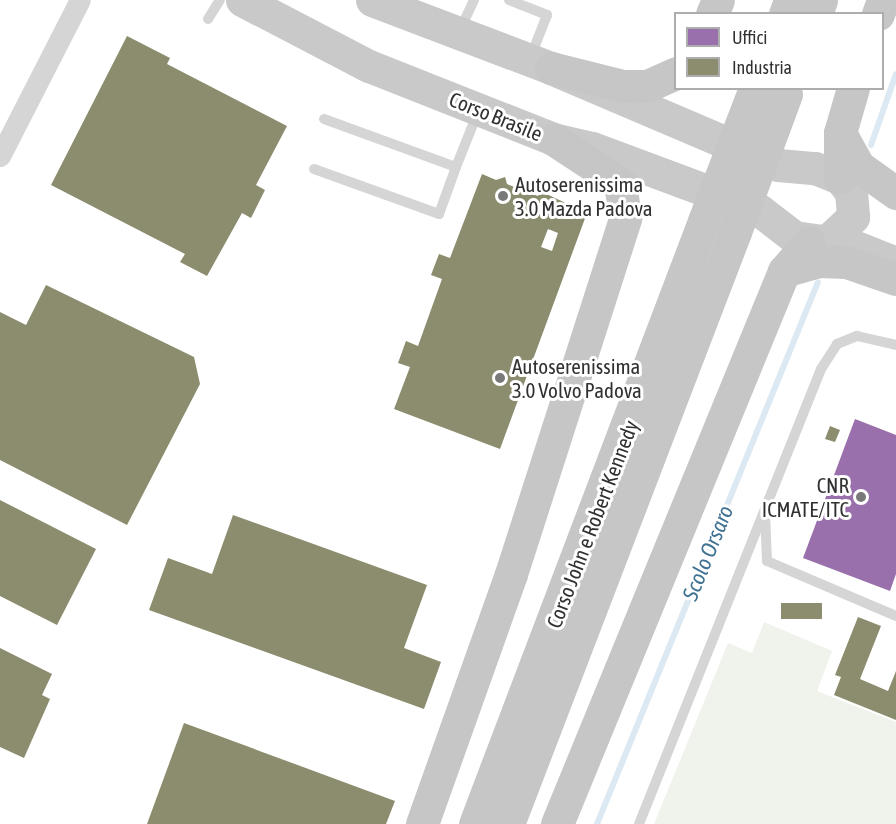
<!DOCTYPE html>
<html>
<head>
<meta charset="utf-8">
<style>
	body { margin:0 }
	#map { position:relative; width:896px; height:824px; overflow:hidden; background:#fff; font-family:"Asap Condensed",sans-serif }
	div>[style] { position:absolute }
	.green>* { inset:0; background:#f0f3ec }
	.offices>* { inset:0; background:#9970ab }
	.industry>* { inset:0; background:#8c8c6e }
	.stream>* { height:6px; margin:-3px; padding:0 3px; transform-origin:3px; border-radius:3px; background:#dce9f2 }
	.service>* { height:10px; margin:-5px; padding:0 5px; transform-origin:5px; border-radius:5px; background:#d5d5d5 }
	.minor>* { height:21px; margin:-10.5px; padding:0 10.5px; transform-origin:10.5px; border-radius:10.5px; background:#d5d5d5 }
	.primary>* { height:33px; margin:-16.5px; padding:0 16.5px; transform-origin:16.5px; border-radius:16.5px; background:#c9c9c9 }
	.trunk>* { height:33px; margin:-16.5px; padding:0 16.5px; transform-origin:16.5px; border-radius:16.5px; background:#c6c6c6 }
	.trunk-bridge>* { height:33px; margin:-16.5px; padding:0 16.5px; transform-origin:16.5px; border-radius:16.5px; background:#c6c6c6 }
	.dots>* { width:16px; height:16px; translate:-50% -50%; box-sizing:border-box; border:3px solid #fff; border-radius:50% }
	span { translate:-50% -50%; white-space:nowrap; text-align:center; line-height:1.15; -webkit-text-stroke:6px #fff; paint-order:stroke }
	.street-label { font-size:21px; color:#313131 }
	.poi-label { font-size:21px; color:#313131 }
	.left { translate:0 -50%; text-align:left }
	.right { translate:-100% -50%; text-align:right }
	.water-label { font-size:22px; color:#407292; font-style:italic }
	.legend { position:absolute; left:674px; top:12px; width:210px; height:78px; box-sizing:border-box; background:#fff; border:2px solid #adadad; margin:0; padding:8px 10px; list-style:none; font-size:18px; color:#313131 }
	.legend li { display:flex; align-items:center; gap:12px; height:30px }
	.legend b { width:30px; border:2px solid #adadad }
</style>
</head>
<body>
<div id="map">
	<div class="green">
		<i style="clip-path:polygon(764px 622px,832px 651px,817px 691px,896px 722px,896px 824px,654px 824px,728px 643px,752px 653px)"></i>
	</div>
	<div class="offices">
		<i style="clip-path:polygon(855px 419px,896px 435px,896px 574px,890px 591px,803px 558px)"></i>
	</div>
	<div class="industry">
		<i style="clip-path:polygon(127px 36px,170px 58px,167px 64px,287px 126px,256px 185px,265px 190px,251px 218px,242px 213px,207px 276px,180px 262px,185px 254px,51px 185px)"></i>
		<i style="clip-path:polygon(evenodd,482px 174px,496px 180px,505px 177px,507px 184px,538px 196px,540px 191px,587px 213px,500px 449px,394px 409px,410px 367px,398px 363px,406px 341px,418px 346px,442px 279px,431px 275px,439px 254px,450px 258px,482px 174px,548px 229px,558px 233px,552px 251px,541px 247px,548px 229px)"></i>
		<i style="clip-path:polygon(46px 285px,194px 357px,200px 384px,127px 525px,0 460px,0 312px,26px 325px)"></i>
		<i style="clip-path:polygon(830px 426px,840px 430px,835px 442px,825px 439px)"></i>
		<i style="clip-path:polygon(0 500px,96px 549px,57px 625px,0 596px)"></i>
		<i style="clip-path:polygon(233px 515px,427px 585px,404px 648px,441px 662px,424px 709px,149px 610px,168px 558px,212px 574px)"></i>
		<i style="clip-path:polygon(781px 603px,822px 603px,822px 619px,781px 619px)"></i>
		<i style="clip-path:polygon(858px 617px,881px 626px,860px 679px,888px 691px,896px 671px,896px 720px,834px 695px,841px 677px,835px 675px)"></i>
		<i style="clip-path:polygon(0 648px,52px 674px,42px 695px,50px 699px,24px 758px,0 747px)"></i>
		<i style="clip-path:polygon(184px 723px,395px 801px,386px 824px,147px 824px)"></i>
	</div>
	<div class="stream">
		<i style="left:871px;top:145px;width:75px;rotate:-70.6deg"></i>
		<i style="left:597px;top:824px;width:585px;rotate:-67.82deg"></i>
	</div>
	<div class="service">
		<i style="left:509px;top:0;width:41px;rotate:21.5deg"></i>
		<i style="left:547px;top:15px;width:44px;rotate:111.3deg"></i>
		<i style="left:208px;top:19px;width:22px;rotate:-58deg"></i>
		<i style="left:460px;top:30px;width:33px;rotate:-65deg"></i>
		<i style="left:324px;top:119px;width:140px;rotate:20deg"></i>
		<i style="left:456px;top:167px;width:59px;rotate:-68.2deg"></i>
		<i style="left:314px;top:169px;width:133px;rotate:19.8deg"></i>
		<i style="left:439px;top:214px;width:50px;rotate:-70.1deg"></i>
		<i style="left:765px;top:513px;width:48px;rotate:87.6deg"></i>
		<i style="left:767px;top:561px;width:140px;rotate:23.1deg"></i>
		<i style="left:639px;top:824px;width:490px;rotate:-68.2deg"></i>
		<i style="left:821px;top:369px;width:30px;rotate:-57deg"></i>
		<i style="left:837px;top:344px;width:22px;rotate:-22deg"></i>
		<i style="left:857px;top:336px;width:40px;rotate:13deg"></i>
	</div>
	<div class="minor">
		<i style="left:0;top:156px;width:175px;rotate:-62.9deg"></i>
	</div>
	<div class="primary">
		<i style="left:242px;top:0;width:143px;rotate:27.5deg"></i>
		<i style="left:369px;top:66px;width:198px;rotate:21.6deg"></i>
		<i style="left:553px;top:139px;width:40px;rotate:13deg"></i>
		<i style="left:592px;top:148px;width:178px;rotate:20.4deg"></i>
		<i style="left:759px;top:210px;width:44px;rotate:37.6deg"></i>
		<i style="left:794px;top:237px;width:58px;rotate:8deg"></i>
		<i style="left:851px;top:245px;width:48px;rotate:21.8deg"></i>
		<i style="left:372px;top:0;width:191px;rotate:20.8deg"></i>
		<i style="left:551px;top:68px;width:247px;rotate:23.1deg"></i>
		<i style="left:778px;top:165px;width:37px;rotate:5deg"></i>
		<i style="left:815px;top:168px;width:27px;rotate:22deg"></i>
		<i style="left:840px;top:178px;width:18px;rotate:52deg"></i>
		<i style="left:851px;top:192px;width:25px;rotate:85deg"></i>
		<i style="left:853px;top:217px;width:35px;rotate:137deg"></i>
	</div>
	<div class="trunk">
		<i style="left:712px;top:14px;width:15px;rotate:-67deg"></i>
		<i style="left:785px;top:14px;width:15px;rotate:-70deg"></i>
		<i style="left:816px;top:14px;width:15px;rotate:-70deg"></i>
		<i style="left:878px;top:14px;width:15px;rotate:-70deg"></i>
		<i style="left:551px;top:68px;width:74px;rotate:14deg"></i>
		<i style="left:623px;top:86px;width:24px"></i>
		<i style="left:647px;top:86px;width:32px;rotate:-24deg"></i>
		<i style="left:840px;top:133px;width:38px;rotate:61deg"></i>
		<i style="left:858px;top:166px;width:47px;rotate:35.4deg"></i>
		<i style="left:840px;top:178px;width:45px;rotate:-90deg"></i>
		<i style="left:840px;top:133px;width:47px;rotate:-73.9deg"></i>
		<i style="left:784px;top:271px;width:35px;rotate:-16deg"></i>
		<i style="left:818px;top:261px;width:28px;rotate:2deg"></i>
		<i style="left:846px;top:262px;width:53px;rotate:18.8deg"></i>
		<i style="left:422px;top:824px;width:265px;rotate:-70.4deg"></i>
		<i style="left:511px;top:574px;width:374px;rotate:-72.2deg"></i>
		<i style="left:625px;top:218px;width:35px;rotate:-98deg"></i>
		<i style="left:620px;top:183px;width:80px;rotate:-146.7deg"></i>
		<i style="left:475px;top:824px;width:645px;rotate:-69.2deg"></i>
		<i style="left:508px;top:824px;width:634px;rotate:-69.02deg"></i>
		<i style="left:557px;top:824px;width:598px;rotate:-67.68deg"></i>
		<i style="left:784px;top:271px;width:38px;rotate:-49deg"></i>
	</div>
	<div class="trunk-bridge">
		<i style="left:704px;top:221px;width:142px;rotate:-69deg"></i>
		<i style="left:735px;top:232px;width:147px;rotate:-69.7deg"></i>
	</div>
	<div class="dots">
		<i style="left:503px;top:196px;background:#797979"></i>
		<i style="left:500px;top:378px;background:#797979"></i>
		<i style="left:861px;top:497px;background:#797979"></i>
	</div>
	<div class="street-label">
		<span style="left:496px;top:116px;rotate:22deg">Corso Brasile</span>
		<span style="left:592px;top:524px;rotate:-69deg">Corso John e Robert Kennedy</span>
	</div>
	<div class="poi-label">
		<span class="left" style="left:515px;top:196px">Autoserenissima<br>3.0 Mazda Padova</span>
		<span class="left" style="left:512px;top:378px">Autoserenissima<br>3.0 Volvo Padova</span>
		<span class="right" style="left:849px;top:497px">CNR<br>ICMATE/ITC</span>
	</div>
	<div class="water-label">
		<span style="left:708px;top:553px;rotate:-68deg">Scolo Orsaro</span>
	</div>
	<ul class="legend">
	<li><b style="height:16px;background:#9970ab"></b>Uffici</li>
	<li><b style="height:16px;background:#8c8c6e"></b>Industria</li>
	</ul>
</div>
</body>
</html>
